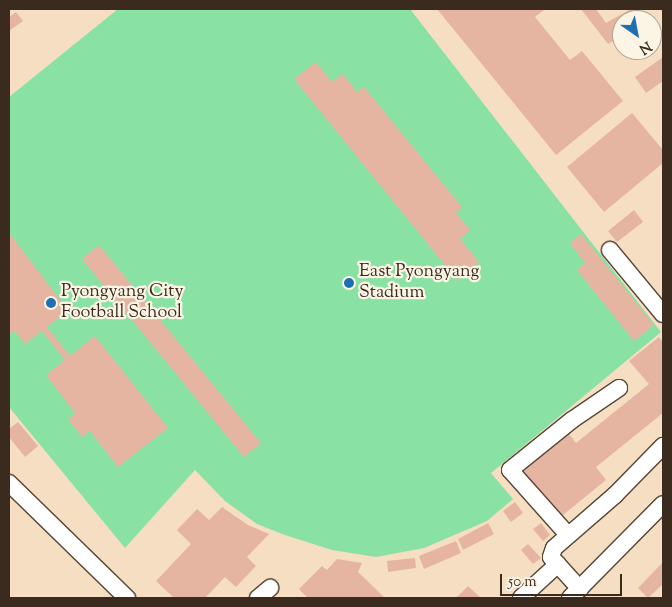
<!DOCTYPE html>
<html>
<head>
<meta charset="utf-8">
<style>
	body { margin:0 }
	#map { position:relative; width:672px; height:607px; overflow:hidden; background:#f5dec1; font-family:"Sorts Mill Goudy",serif }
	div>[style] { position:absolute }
	.green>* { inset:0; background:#8ae1a4 }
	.building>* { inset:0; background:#e6b5a2 }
	.roads { filter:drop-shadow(1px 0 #574536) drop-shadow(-1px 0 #574536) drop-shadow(0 1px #574536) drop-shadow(0 -1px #574536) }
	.minor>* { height:16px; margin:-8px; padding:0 8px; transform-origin:8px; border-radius:8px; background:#fff }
	.dots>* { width:14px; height:14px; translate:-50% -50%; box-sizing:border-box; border:2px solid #fcf5e5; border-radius:50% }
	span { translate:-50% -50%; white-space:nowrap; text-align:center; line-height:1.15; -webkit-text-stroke:4.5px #fcf5e5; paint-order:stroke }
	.poi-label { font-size:18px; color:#3b2a1e }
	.left { translate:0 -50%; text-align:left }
	.frame { position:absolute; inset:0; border:10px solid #3b2a1e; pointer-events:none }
	.north { position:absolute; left:612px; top:10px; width:50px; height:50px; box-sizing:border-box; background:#fcf5e5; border:1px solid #afa495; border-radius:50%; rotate:147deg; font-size:14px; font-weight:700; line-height:20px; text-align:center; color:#3b2a1e }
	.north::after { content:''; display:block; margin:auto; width:18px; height:22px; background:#1f6fb2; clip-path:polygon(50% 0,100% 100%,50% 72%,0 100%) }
	.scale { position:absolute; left:500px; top:574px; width:122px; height:22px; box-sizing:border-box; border:2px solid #3b2a1e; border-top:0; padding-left:6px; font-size:15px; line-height:18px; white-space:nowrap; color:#3b2a1e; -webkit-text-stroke:4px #fcf5e5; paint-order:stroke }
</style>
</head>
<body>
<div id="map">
	<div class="green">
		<i style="clip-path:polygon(118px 9px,410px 9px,661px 332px,491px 473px,513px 499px,487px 521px,424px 548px,376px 557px,332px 550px,282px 534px,257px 524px,225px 501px,195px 470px,125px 548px,9px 407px,9px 97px)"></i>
	</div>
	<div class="building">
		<i style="clip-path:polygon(437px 9px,545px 9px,535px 17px,570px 60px,582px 51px,623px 101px,556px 155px)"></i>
		<i style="clip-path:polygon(581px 9px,596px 9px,606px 23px,631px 9px,639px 20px,622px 20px,622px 43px,619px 45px,616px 39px,608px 44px)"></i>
		<i style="clip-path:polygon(16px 12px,23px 21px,9px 31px,9px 17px)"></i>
		<i style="clip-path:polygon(663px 57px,663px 81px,646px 93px,635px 77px)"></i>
		<i style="clip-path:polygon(316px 62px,332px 82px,343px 74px,357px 92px,364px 87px,462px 207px,456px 213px,470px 230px,460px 239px,479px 262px,457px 280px,294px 79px)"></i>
		<i style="clip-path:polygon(632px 113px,663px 150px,663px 163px,604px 212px,567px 167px)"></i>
		<i style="clip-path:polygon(634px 210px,643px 222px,617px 242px,608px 231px)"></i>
		<i style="clip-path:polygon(9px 233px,68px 310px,47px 327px,70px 356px,95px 336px,168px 428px,118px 467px,90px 431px,82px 437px,68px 419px,75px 413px,46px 375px,65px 360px,42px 331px,25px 344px,15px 331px,9px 334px)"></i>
		<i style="clip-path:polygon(581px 234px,654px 325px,634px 341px,577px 270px,585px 263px,570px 243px)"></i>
		<i style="clip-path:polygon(99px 245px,261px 443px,244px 457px,82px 259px)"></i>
		<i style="clip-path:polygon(659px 337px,663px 343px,663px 413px,596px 467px,606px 480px,558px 519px,519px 469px,567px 431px,576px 443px,649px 384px,629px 361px)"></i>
		<i style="clip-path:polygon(18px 422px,38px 446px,25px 457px,9px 437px,9px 429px)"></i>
		<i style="clip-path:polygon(515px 502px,523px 513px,511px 522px,503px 511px)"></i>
		<i style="clip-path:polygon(222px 507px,248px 525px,269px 534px,247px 557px,256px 566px,236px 587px,225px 577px,205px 598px,174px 598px,156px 581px,191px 544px,177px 530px,197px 509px,209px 520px)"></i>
		<i style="clip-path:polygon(488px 523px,494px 534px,463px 550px,458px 539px)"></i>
		<i style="clip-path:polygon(541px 523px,550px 535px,543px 541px,533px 529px)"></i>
		<i style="clip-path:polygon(456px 541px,461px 553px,424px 569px,419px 556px)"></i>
		<i style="clip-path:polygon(528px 544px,541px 558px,533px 564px,521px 550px)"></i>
		<i style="clip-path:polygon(415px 558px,416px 568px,388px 572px,387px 561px)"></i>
		<i style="clip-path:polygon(337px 559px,362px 563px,358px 572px,385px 598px,308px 598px,299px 589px,322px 566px,327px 570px)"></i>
		<i style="clip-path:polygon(663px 562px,663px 584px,648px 598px,638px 588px)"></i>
		<i style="clip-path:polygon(468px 586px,481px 598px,456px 598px)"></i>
	</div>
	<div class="roads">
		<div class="minor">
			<i style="left:610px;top:250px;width:83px;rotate:50.4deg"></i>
			<i style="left:9px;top:483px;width:165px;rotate:44.3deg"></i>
			<i style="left:568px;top:535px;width:87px;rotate:-131.7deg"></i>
			<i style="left:510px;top:470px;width:80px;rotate:-38.9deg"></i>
			<i style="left:572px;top:420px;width:57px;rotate:-34.2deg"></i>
			<i style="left:580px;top:589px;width:43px;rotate:-132.2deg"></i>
			<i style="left:551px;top:557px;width:9px;rotate:-72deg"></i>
			<i style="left:554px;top:548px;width:81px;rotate:-41deg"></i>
			<i style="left:615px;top:495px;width:69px;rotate:-45.6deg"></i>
			<i style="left:258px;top:598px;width:16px;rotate:-40deg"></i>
			<i style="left:521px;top:598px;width:50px;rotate:-42.6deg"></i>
			<i style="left:570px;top:598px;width:132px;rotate:-45.3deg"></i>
		</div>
	</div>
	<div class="dots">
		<i style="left:349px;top:283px;background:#1f6fb2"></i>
		<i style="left:51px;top:303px;background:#1f6fb2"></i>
	</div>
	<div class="poi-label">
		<span class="left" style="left:359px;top:283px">East Pyongyang<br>Stadium</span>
		<span class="left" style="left:61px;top:303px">Pyongyang City<br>Football School</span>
	</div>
	<div class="frame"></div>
	<div class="north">N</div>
	<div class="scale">50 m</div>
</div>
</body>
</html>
